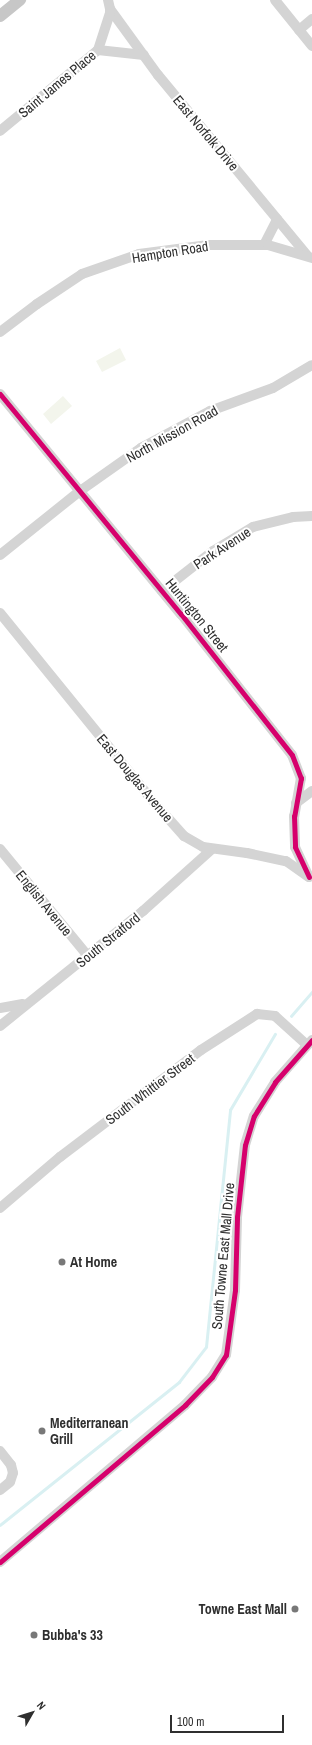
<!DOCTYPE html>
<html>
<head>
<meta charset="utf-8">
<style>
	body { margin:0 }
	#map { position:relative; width:312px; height:1745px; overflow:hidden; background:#fff; font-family:"Archivo Narrow",sans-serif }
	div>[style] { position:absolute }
	.green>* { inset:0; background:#f3f5ec }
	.stream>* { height:2.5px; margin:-1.25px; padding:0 1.25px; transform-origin:1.25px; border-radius:1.25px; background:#d9f0f2 }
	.minor>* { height:10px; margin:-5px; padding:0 5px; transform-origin:5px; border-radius:5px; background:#d4d4d4 }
	.major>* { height:12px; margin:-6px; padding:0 6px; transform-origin:6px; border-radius:6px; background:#c7c7c7 }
	.cycleway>* { height:5px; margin:-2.5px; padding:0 2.5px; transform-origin:2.5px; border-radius:2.5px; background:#d6006c }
	.dots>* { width:11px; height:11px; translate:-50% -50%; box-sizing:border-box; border:2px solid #fff; border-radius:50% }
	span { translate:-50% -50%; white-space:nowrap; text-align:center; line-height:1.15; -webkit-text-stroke:4px #fff; paint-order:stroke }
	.street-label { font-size:14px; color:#2f2f2f }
	.poi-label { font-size:14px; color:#2f2f2f; font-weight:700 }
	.left { translate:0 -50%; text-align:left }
	.right { translate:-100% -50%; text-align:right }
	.north { position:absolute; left:12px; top:1693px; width:40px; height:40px; -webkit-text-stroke:3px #fff; paint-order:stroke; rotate:51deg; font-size:11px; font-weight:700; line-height:16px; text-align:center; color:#2f2f2f }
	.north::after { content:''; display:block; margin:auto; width:14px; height:18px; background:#2f2f2f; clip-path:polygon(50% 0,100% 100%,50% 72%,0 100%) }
	.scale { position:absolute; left:170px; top:1715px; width:114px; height:18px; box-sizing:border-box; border:2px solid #2f2f2f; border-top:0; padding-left:5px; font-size:12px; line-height:14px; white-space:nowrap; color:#2f2f2f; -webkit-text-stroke:3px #fff; paint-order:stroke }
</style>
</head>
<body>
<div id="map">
	<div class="green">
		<i style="clip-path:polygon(120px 348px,126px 360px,102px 372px,96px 361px)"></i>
		<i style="clip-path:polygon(63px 396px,72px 406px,51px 424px,43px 414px)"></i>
	</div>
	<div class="stream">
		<i style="left:291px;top:1016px;width:32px;rotate:-49deg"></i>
		<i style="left:0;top:1525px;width:229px;rotate:-38.6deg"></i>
		<i style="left:179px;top:1382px;width:44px;rotate:-52.4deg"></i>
		<i style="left:206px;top:1347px;width:238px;rotate:-84.2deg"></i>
		<i style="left:230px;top:1110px;width:88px;rotate:-59.4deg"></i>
	</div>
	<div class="minor">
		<i style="left:108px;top:0;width:9px;rotate:77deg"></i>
		<i style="left:110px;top:9px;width:82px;rotate:54deg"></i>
		<i style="left:158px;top:75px;width:235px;rotate:50.4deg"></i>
		<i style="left:275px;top:0;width:59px;rotate:51.2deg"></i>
		<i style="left:299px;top:30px;width:17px;rotate:-40deg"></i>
		<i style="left:98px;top:50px;width:46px;rotate:6.2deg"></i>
		<i style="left:0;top:131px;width:127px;rotate:-39.6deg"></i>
		<i style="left:98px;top:50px;width:39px;rotate:-72deg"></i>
		<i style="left:110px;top:13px;width:4px;rotate:-90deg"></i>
		<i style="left:264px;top:245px;width:29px;rotate:-63deg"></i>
		<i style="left:0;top:332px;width:46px;rotate:-37.1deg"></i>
		<i style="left:37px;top:304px;width:54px;rotate:-33.7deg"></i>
		<i style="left:82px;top:274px;width:60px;rotate:-19.3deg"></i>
		<i style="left:139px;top:254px;width:70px;rotate:-7.4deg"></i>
		<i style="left:208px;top:245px;width:60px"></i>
		<i style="left:268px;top:245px;width:46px;rotate:16.5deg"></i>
		<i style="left:0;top:394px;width:285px;rotate:50.6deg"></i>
		<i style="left:181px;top:614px;width:179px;rotate:51.8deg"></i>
		<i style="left:292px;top:755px;width:25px;rotate:69deg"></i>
		<i style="left:301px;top:778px;width:39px;rotate:100deg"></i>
		<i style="left:294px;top:816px;width:31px;rotate:88deg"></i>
		<i style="left:295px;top:847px;width:33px;rotate:65deg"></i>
		<i style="left:0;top:555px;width:102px;rotate:-38.7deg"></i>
		<i style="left:80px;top:491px;width:75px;rotate:-35.2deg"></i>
		<i style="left:141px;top:448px;width:78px;rotate:-28.2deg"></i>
		<i style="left:210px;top:411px;width:67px;rotate:-20.1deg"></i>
		<i style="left:273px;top:388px;width:45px;rotate:-30.5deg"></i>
		<i style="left:162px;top:591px;width:65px;rotate:-38.1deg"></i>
		<i style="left:213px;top:551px;width:47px;rotate:-31deg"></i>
		<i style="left:253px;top:527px;width:41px;rotate:-14deg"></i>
		<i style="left:293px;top:517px;width:19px;rotate:-3deg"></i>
		<i style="left:0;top:613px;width:240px;rotate:50.9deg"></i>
		<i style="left:151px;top:799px;width:50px;rotate:48.3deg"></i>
		<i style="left:184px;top:836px;width:22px;rotate:30deg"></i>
		<i style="left:203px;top:847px;width:44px;rotate:7.8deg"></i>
		<i style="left:247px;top:853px;width:40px;rotate:12deg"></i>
		<i style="left:286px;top:861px;width:28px;rotate:35deg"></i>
		<i style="left:296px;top:803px;width:20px;rotate:-37deg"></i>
		<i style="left:0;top:849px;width:139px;rotate:50.6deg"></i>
		<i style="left:0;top:1008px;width:23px;rotate:-10deg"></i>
		<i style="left:0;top:1026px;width:184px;rotate:-38.8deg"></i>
		<i style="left:143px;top:911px;width:93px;rotate:-41.9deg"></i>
		<i style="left:0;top:1208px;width:79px;rotate:-40.4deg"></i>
		<i style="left:60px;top:1157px;width:177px;rotate:-37.2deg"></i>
		<i style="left:201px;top:1050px;width:67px;rotate:-32.7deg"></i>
		<i style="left:257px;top:1014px;width:18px;rotate:6deg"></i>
		<i style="left:275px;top:1016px;width:43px;rotate:42.2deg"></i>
		<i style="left:0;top:1451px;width:18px;rotate:52deg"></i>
		<i style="left:11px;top:1465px;width:8px;rotate:76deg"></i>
		<i style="left:13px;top:1473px;width:9px;rotate:108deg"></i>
		<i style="left:10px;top:1482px;width:13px;rotate:141deg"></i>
		<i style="left:0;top:1562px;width:243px;rotate:-40.3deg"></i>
		<i style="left:185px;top:1405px;width:39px;rotate:-46deg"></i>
		<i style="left:212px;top:1377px;width:26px;rotate:-58deg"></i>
		<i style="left:226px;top:1355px;width:66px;rotate:-82.1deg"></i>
		<i style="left:235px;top:1290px;width:73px;rotate:-88.4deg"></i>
		<i style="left:237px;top:1217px;width:72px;rotate:-83.7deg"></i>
		<i style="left:245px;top:1145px;width:30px;rotate:-73deg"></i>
		<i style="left:254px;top:1116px;width:40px;rotate:-58deg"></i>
		<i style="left:275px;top:1082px;width:56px;rotate:-48.6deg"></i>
	</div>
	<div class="major">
		<i style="left:0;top:16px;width:26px;rotate:-39deg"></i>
	</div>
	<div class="cycleway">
		<i style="left:0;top:394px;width:285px;rotate:50.6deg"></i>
		<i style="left:181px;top:614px;width:179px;rotate:51.8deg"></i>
		<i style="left:292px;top:755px;width:25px;rotate:69deg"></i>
		<i style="left:301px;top:778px;width:39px;rotate:100deg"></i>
		<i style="left:294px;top:816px;width:31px;rotate:88deg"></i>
		<i style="left:295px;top:847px;width:33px;rotate:65deg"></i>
		<i style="left:0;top:1562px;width:243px;rotate:-40.3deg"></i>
		<i style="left:185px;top:1405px;width:39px;rotate:-46deg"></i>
		<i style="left:212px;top:1377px;width:26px;rotate:-58deg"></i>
		<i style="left:226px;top:1355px;width:66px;rotate:-82.1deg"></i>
		<i style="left:235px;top:1290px;width:73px;rotate:-88.4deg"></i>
		<i style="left:237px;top:1217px;width:72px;rotate:-83.7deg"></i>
		<i style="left:245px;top:1145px;width:30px;rotate:-73deg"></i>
		<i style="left:254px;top:1116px;width:40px;rotate:-58deg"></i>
		<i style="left:275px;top:1082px;width:56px;rotate:-48.6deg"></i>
	</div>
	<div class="dots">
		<i style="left:62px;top:1262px;background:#787878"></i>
		<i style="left:42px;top:1431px;background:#787878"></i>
		<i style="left:295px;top:1609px;background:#787878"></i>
		<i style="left:34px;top:1635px;background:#787878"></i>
	</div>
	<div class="street-label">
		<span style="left:57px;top:84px;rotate:-40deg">Saint James Place</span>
		<span style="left:206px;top:133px;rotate:50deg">East Norfolk Drive</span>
		<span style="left:170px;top:252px;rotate:-9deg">Hampton Road</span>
		<span style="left:172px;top:434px;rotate:-29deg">North Mission Road</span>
		<span style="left:222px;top:548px;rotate:-33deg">Park Avenue</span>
		<span style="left:197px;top:615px;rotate:51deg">Huntington Street</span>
		<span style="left:135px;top:778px;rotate:50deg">East Douglas Avenue</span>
		<span style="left:44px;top:903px;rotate:51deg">English Avenue</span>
		<span style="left:108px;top:940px;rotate:-39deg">South Stratford</span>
		<span style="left:150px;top:1089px;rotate:-37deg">South Whittier Street</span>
		<span style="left:223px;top:1256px;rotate:-85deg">South Towne East Mall Drive</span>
	</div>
	<div class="poi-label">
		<span class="left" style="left:70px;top:1262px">At Home</span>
		<span class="left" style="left:50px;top:1431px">Mediterranean<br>Grill</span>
		<span class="right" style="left:287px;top:1609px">Towne East Mall</span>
		<span class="left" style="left:42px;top:1635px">Bubba's 33</span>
	</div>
	<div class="north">N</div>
	<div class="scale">100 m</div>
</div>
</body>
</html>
